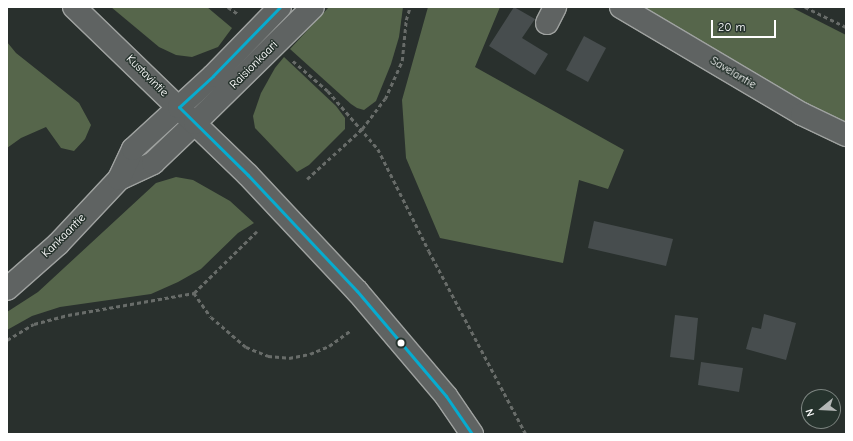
<!DOCTYPE html>
<html>
<head>
<meta charset="utf-8">
<style>
	body { margin:0 }
	#map { position:relative; width:853px; height:441px; overflow:hidden; background:#29302d; font-family:"Comic Neue",sans-serif }
	div>[style] { position:absolute }
	.green>* { inset:0; background:#56664b }
	.building>* { inset:0; background:#474d4e }
	.path>* { height:2.5px; margin-top:-1.25px; transform-origin:0; background:repeating-linear-gradient(90deg,#686c69 0 4px,transparent 0 7px) }
	.roads { filter:drop-shadow(1px 0 #9fa2a0) drop-shadow(-1px 0 #9fa2a0) drop-shadow(0 1px #9fa2a0) drop-shadow(0 -1px #9fa2a0) }
	.minor>* { height:22px; margin:-11px; padding:0 11px; transform-origin:11px; border-radius:11px; background:#5f6362 }
	.major>* { height:22px; margin:-11px; padding:0 11px; transform-origin:11px; border-radius:11px; background:#5f6362 }
	.bus-1>* { height:3px; margin:-1.5px; padding:0 1.5px; transform-origin:1.5px; border-radius:1.5px; background:#06acd0 }
	.dots>* { width:11px; height:11px; translate:-50% -50%; box-sizing:border-box; border:2px solid #26332d; border-radius:50% }
	span { translate:-50% -50%; white-space:nowrap; text-align:center; line-height:1.15; -webkit-text-stroke:3px #26332d; paint-order:stroke }
	.street-label { font-size:12px; color:#fff }
	.frame { position:absolute; inset:0; border:8px solid #fff; pointer-events:none }
	.north { position:absolute; left:801px; top:389px; width:40px; height:40px; box-sizing:border-box; background:#26332d; border:1px solid #7d8581; border-radius:50%; rotate:252deg; font-size:11px; font-weight:700; line-height:16px; text-align:center; color:#fff }
	.north::after { content:''; display:block; margin:auto; width:14px; height:18px; background:#b4b7b6; clip-path:polygon(50% 0,100% 100%,50% 72%,0 100%) }
	.scale { position:absolute; left:711px; top:20px; width:65px; height:18px; box-sizing:border-box; border:2px solid #fff; border-top:0; padding-left:5px; font-size:12px; line-height:14px; white-space:nowrap; color:#fff; -webkit-text-stroke:3px #26332d; paint-order:stroke }
</style>
</head>
<body>
<div id="map">
	<div class="green">
		<i style="clip-path:polygon(111px 7px,207px 7px,232px 28px,218px 47px,192px 57px,176px 55px,159px 47px)"></i>
		<i style="clip-path:polygon(329px 7px,403px 7px,399px 37px,391px 64px,376px 101px,364px 110px,357px 108px,351px 104px,290px 49px)"></i>
		<i style="clip-path:polygon(428px 7px,500px 7px,475px 67px,624px 150px,608px 189px,579px 180px,563px 263px,440px 238px,406px 158px,402px 100px)"></i>
		<i style="clip-path:polygon(630px 7px,791px 7px,846px 35px,846px 126px)"></i>
		<i style="clip-path:polygon(7px 42px,16px 53px,79px 103px,91px 125px,85px 139px,74px 151px,61px 148px,46px 127px,21px 138px,7px 148px)"></i>
		<i style="clip-path:polygon(284px 57px,336px 106px,345px 118px,345px 129px,309px 165px,297px 172px,255px 128px,253px 116px,261px 93px,275px 68px)"></i>
		<i style="clip-path:polygon(176px 177px,193px 180px,230px 201px,254px 223px,238px 233px,201px 269px,178px 282px,151px 294px,60px 307px,32px 316px,7px 330px,7px 312px,38px 292px,156px 183px)"></i>
	</div>
	<div class="building">
		<i style="clip-path:polygon(514px 7px,535px 19px,522px 38px,548px 54px,535px 75px,489px 46px)"></i>
		<i style="clip-path:polygon(584px 36px,606px 48px,588px 82px,566px 70px)"></i>
		<i style="clip-path:polygon(594px 221px,673px 239px,666px 266px,588px 248px)"></i>
		<i style="clip-path:polygon(764px 314px,796px 323px,786px 360px,746px 349px,752px 327px,761px 329px)"></i>
		<i style="clip-path:polygon(675px 315px,698px 318px,694px 360px,670px 357px)"></i>
		<i style="clip-path:polygon(701px 362px,743px 368px,739px 392px,698px 385px)"></i>
	</div>
	<div class="path">
		<i style="left:228px;top:7px;width:12px;rotate:35deg"></i>
		<i style="left:805px;top:7px;width:46px;rotate:26deg"></i>
		<i style="left:293px;top:61px;width:46px;rotate:40.6deg"></i>
		<i style="left:328px;top:91px;width:77px;rotate:49.2deg"></i>
		<i style="left:378px;top:149px;width:114px;rotate:63.4deg"></i>
		<i style="left:429px;top:251px;width:207px;rotate:62.1deg"></i>
		<i style="left:307px;top:179px;width:74px;rotate:-42.3deg"></i>
		<i style="left:362px;top:129px;width:38px;rotate:-53deg"></i>
		<i style="left:385px;top:99px;width:42px;rotate:-65.9deg"></i>
		<i style="left:402px;top:61px;width:41px;rotate:-84.4deg"></i>
		<i style="left:406px;top:20px;width:14px;rotate:-73deg"></i>
		<i style="left:194px;top:293px;width:29px;rotate:55deg"></i>
		<i style="left:211px;top:317px;width:46px;rotate:40.6deg"></i>
		<i style="left:246px;top:347px;width:24px;rotate:22deg"></i>
		<i style="left:268px;top:356px;width:21px;rotate:5deg"></i>
		<i style="left:289px;top:358px;width:21px;rotate:-11deg"></i>
		<i style="left:310px;top:354px;width:21px;rotate:-23deg"></i>
		<i style="left:329px;top:346px;width:26px;rotate:-36deg"></i>
		<i style="left:7px;top:340px;width:31px;rotate:-31deg"></i>
		<i style="left:34px;top:324px;width:35px;rotate:-15deg"></i>
		<i style="left:68px;top:315px;width:128px;rotate:-9.9deg"></i>
		<i style="left:194px;top:293px;width:88px;rotate:-44.5deg"></i>
	</div>
	<div class="roads">
		<div class="minor">
			<i style="left:621px;top:7px;width:210px;rotate:30.6deg"></i>
			<i style="left:802px;top:114px;width:49px;rotate:25.5deg"></i>
			<i style="left:547px;top:23px;width:18px;rotate:-63deg"></i>
			<i style="left:119px;top:179px;width:38px;rotate:-25deg"></i>
			<i style="left:153px;top:163px;width:58px;rotate:-43.6deg"></i>
			<i style="left:7px;top:289px;width:68px;rotate:-41.4deg"></i>
			<i style="left:58px;top:244px;width:89px;rotate:-46.8deg"></i>
			<i style="left:119px;top:179px;width:33px;rotate:-65deg"></i>
			<i style="left:133px;top:149px;width:62px;rotate:-42.4deg"></i>
		</div>
		<div class="major">
			<i style="left:74px;top:7px;width:242px;rotate:44deg"></i>
			<i style="left:248px;top:175px;width:159px;rotate:46.8deg"></i>
			<i style="left:357px;top:291px;width:138px;rotate:49.7deg"></i>
			<i style="left:446px;top:396px;width:46px;rotate:55.6deg"></i>
			<i style="left:179px;top:107px;width:46px;rotate:-42.4deg"></i>
			<i style="left:213px;top:76px;width:96px;rotate:-45.8deg"></i>
			<i style="left:195px;top:123px;width:165px;rotate:-44.5deg"></i>
		</div>
	</div>
	<div class="bus-1">
		<i style="left:280px;top:7px;width:96px;rotate:134.2deg"></i>
		<i style="left:213px;top:76px;width:46px;rotate:137.6deg"></i>
		<i style="left:179px;top:107px;width:97px;rotate:44.6deg"></i>
		<i style="left:248px;top:175px;width:159px;rotate:46.8deg"></i>
		<i style="left:357px;top:291px;width:138px;rotate:49.7deg"></i>
		<i style="left:446px;top:396px;width:46px;rotate:55.6deg"></i>
	</div>
	<div class="dots">
		<i style="left:401px;top:343px;background:#fff"></i>
	</div>
	<div class="street-label">
		<span style="left:254px;top:65px;rotate:-45deg">Raisionkaari</span>
		<span style="left:733px;top:73px;rotate:31deg">Savelantie</span>
		<span style="left:147px;top:76px;rotate:45deg">Kustavintie</span>
		<span style="left:64px;top:236px;rotate:-45deg">Kankaantie</span>
	</div>
	<div class="frame"></div>
	<div class="north">N</div>
	<div class="scale">20 m</div>
</div>
</body>
</html>
